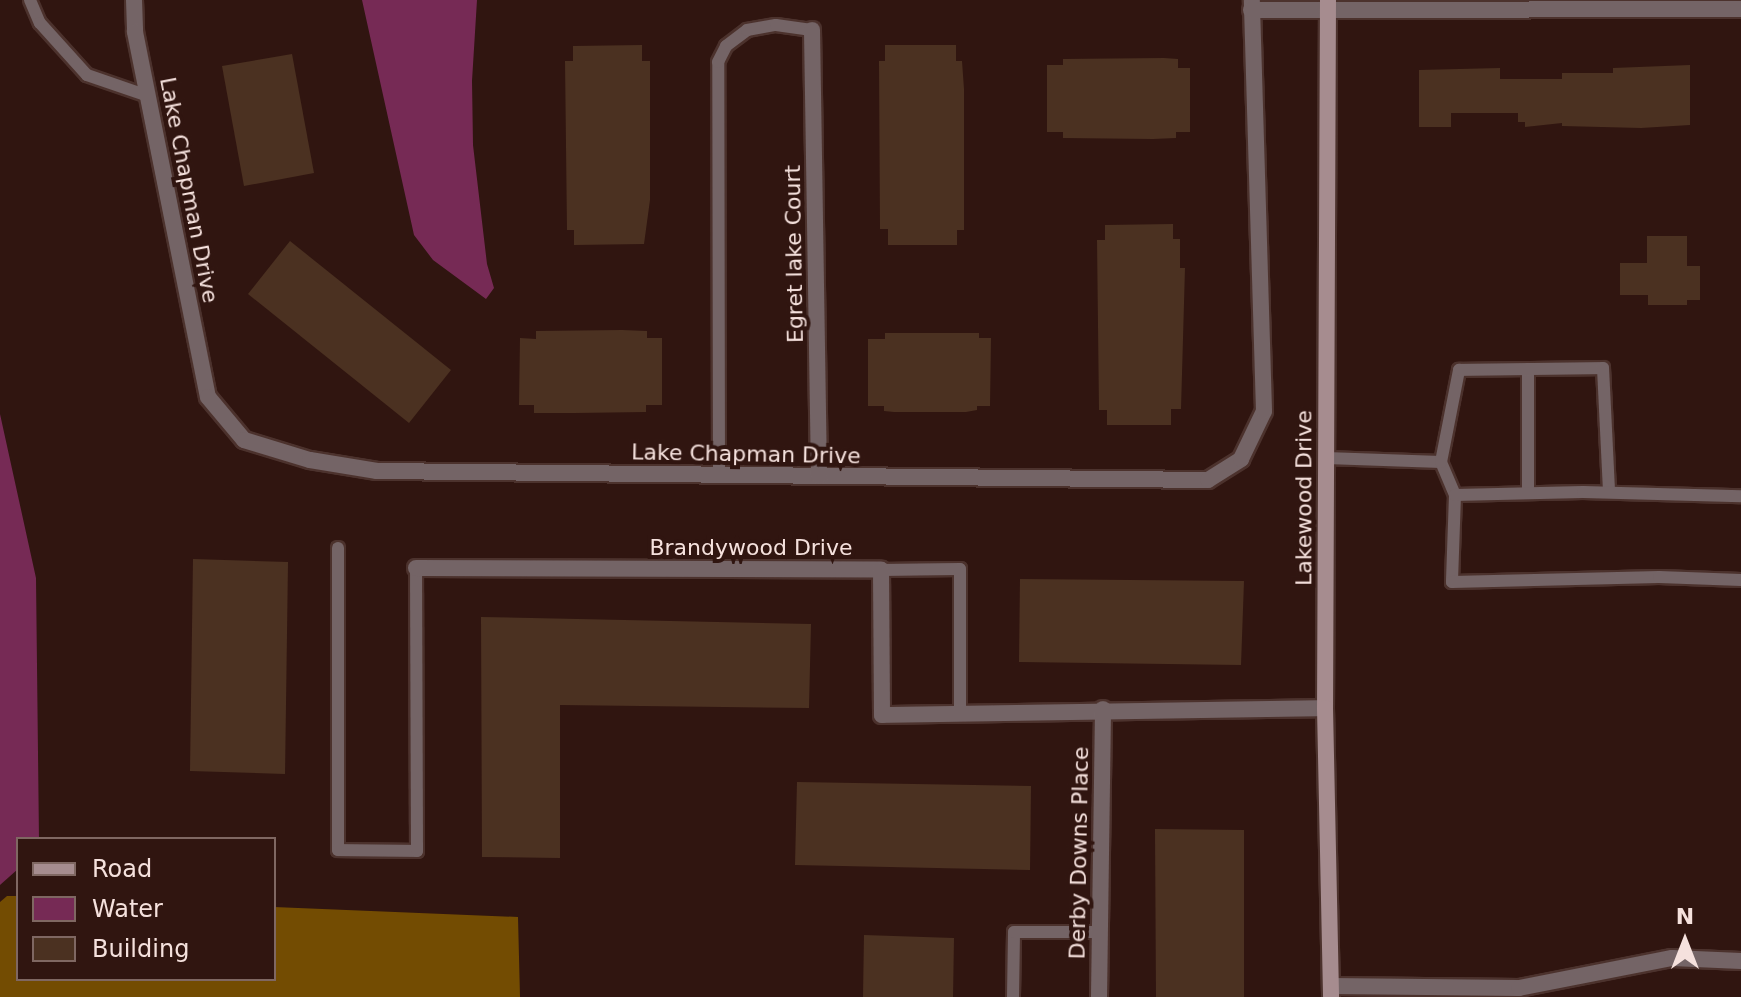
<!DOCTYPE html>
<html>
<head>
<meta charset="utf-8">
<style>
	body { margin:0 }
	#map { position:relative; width:1741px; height:997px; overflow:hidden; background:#301510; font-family:"DejaVu Sans",sans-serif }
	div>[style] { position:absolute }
	.forest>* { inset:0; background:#734c02 }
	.water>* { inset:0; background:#762a55 }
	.building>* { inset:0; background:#4b3121 }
	.roads { filter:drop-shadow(2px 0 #4c322d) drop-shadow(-2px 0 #4c322d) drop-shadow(0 2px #4c322d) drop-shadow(0 -2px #4c322d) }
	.lane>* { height:12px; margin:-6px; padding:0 6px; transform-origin:6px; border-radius:6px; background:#746466 }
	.street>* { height:16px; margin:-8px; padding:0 8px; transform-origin:8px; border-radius:8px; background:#746466 }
	.secondary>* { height:16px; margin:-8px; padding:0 8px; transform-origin:8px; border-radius:8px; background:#a68c8f }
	span { translate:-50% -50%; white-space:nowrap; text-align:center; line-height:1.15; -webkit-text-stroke:8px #301510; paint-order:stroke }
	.street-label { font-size:22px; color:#f5e1dd }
	.legend { position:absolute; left:16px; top:837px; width:260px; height:144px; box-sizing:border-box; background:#301510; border:2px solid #7f6762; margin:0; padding:10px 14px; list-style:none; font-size:24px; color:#f5e1dd }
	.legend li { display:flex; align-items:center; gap:16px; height:40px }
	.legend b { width:40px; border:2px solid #7f6762 }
	.north { position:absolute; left:1645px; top:901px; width:80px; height:80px; -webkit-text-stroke:6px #301510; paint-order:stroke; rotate:0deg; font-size:22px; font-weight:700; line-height:32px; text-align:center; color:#f5e1dd }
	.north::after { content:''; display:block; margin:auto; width:28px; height:36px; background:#f5e1dd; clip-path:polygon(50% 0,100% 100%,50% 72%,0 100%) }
</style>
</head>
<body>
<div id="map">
	<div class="forest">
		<i style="clip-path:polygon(7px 896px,18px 896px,18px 979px,274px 979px,274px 907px,518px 917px,520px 997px,0 997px,0 902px)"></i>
	</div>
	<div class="water">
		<i style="clip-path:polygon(362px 0,477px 0,472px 81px,473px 145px,487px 264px,494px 288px,486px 299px,433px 260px,414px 235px)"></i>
		<i style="clip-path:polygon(0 414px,36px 578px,39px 839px,18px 839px,18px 869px,0 885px)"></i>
	</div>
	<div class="building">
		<i style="clip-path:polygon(642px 45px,642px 61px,650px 61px,650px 200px,644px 244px,574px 245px,574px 230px,567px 230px,565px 61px,573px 61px,573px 46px)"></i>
		<i style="clip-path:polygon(885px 45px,956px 45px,956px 61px,962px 61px,964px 89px,964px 230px,957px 230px,957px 245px,888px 245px,888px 229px,880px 229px,879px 61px,885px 61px)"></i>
		<i style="clip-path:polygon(292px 54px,314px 173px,244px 186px,222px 66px)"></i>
		<i style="clip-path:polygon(1164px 58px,1178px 59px,1178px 68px,1190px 68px,1190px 132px,1176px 132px,1176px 138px,1153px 139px,1063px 138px,1063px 132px,1047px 132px,1047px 65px,1063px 65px,1063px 59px)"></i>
		<i style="clip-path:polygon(1690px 65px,1690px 125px,1641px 128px,1562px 126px,1562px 123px,1525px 127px,1525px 122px,1518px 122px,1518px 113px,1451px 113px,1451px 127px,1419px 127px,1419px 70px,1500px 68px,1500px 79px,1562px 79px,1562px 73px,1613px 73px,1613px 68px)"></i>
		<i style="clip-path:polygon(1173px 224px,1173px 239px,1180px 239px,1180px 268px,1185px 268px,1181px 409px,1171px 409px,1171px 425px,1107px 425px,1107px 410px,1099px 410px,1097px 240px,1105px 240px,1105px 225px)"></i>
		<i style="clip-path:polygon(1647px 236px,1687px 236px,1687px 266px,1700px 266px,1700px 300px,1687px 300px,1687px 305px,1648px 305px,1648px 295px,1620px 295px,1620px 263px,1647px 263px)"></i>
		<i style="clip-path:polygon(290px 241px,451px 370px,409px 423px,248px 294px)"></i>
		<i style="clip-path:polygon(622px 330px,647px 331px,647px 338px,662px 338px,662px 405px,646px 405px,646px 412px,574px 413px,534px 413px,534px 405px,519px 405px,520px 338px,536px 339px,536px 331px)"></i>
		<i style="clip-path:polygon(885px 333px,979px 333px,979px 338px,991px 338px,990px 406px,977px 406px,977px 410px,966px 412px,894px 412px,884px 411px,884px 406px,868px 406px,868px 339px,885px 339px)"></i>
		<i style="clip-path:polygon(193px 559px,288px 562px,285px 774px,190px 771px)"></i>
		<i style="clip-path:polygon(1020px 579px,1244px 581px,1241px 665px,1019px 662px)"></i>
		<i style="clip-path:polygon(481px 617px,811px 624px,809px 708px,560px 705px,560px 858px,482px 857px)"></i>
		<i style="clip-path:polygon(797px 782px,1031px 786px,1030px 870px,795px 865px)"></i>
		<i style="clip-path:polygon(1155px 829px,1244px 830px,1244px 997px,1156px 997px)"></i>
		<i style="clip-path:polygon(864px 935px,954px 938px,953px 997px,863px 997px)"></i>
	</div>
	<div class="roads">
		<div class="lane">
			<i style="left:30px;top:0;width:25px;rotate:67deg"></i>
			<i style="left:40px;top:23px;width:70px;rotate:47.9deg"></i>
			<i style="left:87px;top:75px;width:65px;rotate:19deg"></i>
			<i style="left:1528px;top:369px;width:124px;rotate:90deg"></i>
			<i style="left:1326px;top:458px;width:115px;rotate:2deg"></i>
			<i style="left:1441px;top:462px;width:36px;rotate:67deg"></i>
			<i style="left:1455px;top:495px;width:87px;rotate:92deg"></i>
			<i style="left:1452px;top:582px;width:207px;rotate:-1.4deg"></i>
			<i style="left:1659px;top:577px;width:82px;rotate:2.1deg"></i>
			<i style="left:1441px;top:462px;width:94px;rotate:-78.9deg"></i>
			<i style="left:1459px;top:370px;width:144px;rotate:-0.8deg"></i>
			<i style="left:1603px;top:368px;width:124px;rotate:87.2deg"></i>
			<i style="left:719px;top:476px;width:414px;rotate:-90.1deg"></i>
			<i style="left:718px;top:62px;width:18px;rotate:-63deg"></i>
			<i style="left:726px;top:46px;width:26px;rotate:-37deg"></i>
			<i style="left:747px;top:30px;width:29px;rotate:-10deg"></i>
			<i style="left:776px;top:25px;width:36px;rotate:8deg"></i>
			<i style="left:1455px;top:495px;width:128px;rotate:-1.3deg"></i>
			<i style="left:1583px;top:492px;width:158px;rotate:1.5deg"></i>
			<i style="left:338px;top:548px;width:302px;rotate:90deg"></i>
			<i style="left:338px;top:850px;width:79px;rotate:0.7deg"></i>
			<i style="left:417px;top:851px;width:283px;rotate:-90.2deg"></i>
			<i style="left:881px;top:570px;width:79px;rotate:-0.7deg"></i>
			<i style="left:960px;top:569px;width:144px;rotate:90deg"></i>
			<i style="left:1013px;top:997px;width:65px;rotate:-89.1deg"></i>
			<i style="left:1014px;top:932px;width:86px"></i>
		</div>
		<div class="street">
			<i style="left:134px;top:0;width:32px;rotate:88deg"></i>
			<i style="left:135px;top:32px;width:372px;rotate:78.7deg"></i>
			<i style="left:208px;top:397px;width:56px;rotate:50.1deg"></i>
			<i style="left:244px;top:440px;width:69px;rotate:16.9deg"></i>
			<i style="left:310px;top:460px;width:68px;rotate:9.3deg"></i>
			<i style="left:377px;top:471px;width:831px;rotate:0.62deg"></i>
			<i style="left:1208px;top:480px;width:39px;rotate:-32deg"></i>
			<i style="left:1241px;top:459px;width:53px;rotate:-64.4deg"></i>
			<i style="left:1264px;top:411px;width:411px;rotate:-91.7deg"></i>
			<i style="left:1251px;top:10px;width:490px;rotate:-0.1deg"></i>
			<i style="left:812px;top:30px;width:446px;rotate:89.1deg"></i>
			<i style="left:416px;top:568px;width:465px;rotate:0.2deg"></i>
			<i style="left:881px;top:570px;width:145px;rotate:89.6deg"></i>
			<i style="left:882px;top:715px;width:443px;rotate:-0.9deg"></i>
			<i style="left:1331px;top:986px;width:188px;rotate:0.6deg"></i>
			<i style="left:1519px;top:988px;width:156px;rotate:-11.1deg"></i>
			<i style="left:1672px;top:958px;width:69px;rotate:2.5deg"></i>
			<i style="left:1099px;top:997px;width:288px;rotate:-89.2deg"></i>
		</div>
		<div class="secondary">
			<i style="left:1328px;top:0;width:708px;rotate:90.24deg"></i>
			<i style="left:1325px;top:708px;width:289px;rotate:88.8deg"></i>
		</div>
	</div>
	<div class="street-label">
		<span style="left:189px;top:190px;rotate:79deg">Lake Chapman Drive</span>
		<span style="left:794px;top:254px;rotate:-91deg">Egret lake Court</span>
		<span style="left:746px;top:454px;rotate:1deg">Lake Chapman Drive</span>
		<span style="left:1304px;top:498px;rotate:-90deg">Lakewood Drive</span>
		<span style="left:751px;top:548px">Brandywood Drive</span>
		<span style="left:1079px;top:853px;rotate:-89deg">Derby Downs Place</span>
	</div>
	<ul class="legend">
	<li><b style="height:10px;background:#a68c8f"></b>Road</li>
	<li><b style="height:22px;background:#762a55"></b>Water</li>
	<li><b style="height:22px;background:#4b3121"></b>Building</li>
	</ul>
	<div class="north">N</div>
</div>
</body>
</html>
